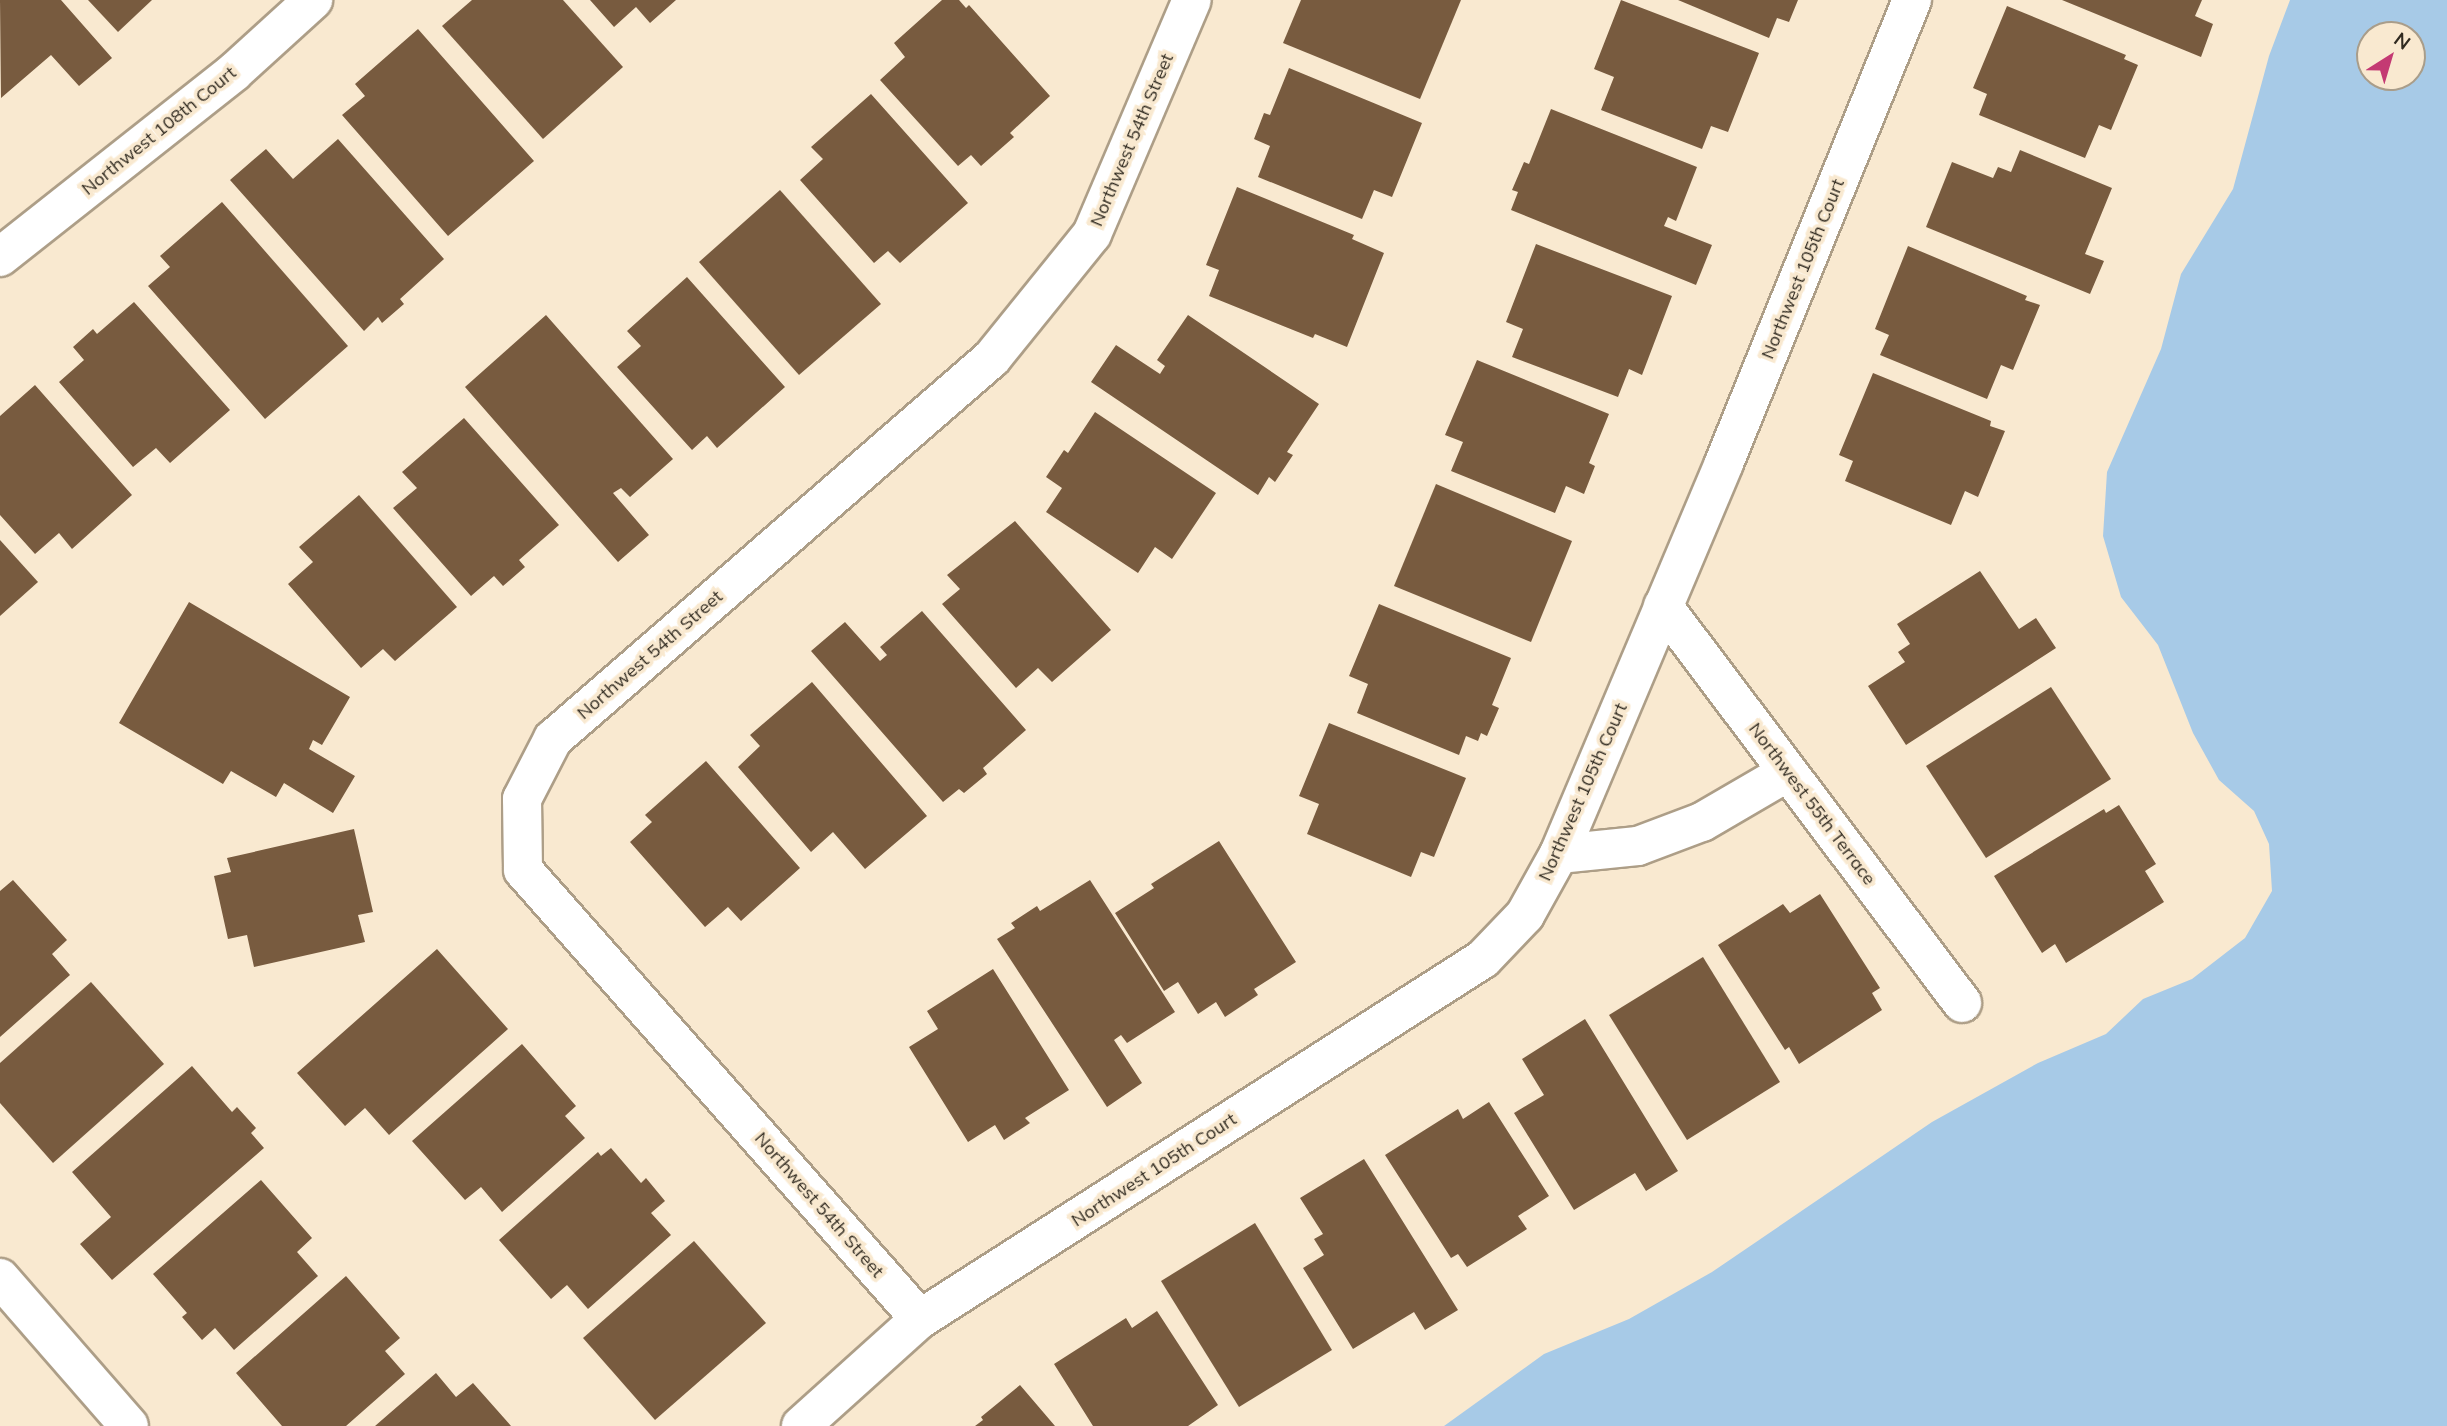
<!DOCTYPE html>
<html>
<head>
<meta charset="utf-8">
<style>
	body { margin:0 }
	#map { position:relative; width:2447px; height:1426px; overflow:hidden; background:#f9e9d0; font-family:Mulish,sans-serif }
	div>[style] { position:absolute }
	.water>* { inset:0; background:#a7cae7 }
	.building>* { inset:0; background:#785b3f }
	.roads { filter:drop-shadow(2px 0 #ad9e87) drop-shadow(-2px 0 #ad9e87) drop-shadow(0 2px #ad9e87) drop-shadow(0 -2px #ad9e87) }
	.street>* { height:38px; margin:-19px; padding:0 19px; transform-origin:19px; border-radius:19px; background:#fff }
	span { translate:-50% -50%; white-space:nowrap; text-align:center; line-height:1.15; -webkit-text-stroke:7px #f9e9d0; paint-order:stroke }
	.street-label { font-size:18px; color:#302a20 }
	.north { position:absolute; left:2356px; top:21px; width:70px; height:70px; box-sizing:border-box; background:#f9e9d0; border:2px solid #a99d8a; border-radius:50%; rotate:37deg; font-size:19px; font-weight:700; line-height:28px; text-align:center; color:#302a20 }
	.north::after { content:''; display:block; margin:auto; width:24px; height:32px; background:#c43a73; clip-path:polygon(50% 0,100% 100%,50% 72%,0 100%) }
</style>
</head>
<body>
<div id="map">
	<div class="water">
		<i style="clip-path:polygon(evenodd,2290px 0,2447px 0,2447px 1426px,1444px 1426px,1544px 1354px,1629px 1319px,1712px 1272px,1932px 1122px,2038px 1063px,2106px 1034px,2143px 999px,2192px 979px,2245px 938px,2272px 891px,2269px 844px,2254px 811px,2219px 780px,2193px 733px,2158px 645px,2121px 597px,2103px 536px,2107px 472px,2161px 349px,2181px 274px,2233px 189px,2269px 56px,2290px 0,2370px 35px,2412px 35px,2412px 77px,2370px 77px,2370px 35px)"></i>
	</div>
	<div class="building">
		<i style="clip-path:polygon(0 0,61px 0,112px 58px,79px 86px,51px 55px,1px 98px)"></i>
		<i style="clip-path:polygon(88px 0,152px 0,118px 32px)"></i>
		<i style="clip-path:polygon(472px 0,563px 0,623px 67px,543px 139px,442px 26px)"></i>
		<i style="clip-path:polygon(590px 0,676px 0,650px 23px,636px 7px,614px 27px)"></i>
		<i style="clip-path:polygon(942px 0,959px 0,966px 8px,969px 5px,1050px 96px,1010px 133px,1014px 137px,981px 166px,971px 155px,958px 166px,880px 80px,905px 57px,894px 43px)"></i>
		<i style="clip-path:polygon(1301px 0,1461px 0,1420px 99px,1283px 43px)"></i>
		<i style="clip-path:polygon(1621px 0,1759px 53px,1728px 132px,1711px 126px,1702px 149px,1601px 110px,1614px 77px,1594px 69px)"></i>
		<i style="clip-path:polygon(1678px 0,1798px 0,1789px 22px,1777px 18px,1769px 38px)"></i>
		<i style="clip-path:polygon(2062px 0,2202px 0,2195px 16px,2213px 24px,2201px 57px)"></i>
		<i style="clip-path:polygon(2007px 6px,2126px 55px,2124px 59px,2138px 65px,2111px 130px,2099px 125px,2085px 158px,1979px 115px,1987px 94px,1973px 88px)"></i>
		<i style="clip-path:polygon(418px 29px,534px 161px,448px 236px,342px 115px,365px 96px,355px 84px)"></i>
		<i style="clip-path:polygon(1289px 68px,1422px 123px,1392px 197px,1374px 190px,1362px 219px,1258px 177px,1270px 146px,1254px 139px,1264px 113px,1270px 115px)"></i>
		<i style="clip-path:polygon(871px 94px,968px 203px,900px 263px,888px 251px,874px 263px,800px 180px,823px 159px,811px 147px)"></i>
		<i style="clip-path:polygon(1551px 109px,1697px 167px,1676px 221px,1668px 217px,1664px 226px,1712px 245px,1696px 285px,1511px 210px,1518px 192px,1512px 190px,1524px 162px,1529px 164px)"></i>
		<i style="clip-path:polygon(338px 139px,444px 259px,400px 299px,404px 304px,382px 323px,378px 317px,364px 331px,230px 180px,266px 149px,293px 179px)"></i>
		<i style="clip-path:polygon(2020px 150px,2112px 188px,2085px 254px,2104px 261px,2090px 294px,1926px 227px,1952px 162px,1993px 178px,1998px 167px,2011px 172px)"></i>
		<i style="clip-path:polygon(1237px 187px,1354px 235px,1352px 239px,1384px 253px,1347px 347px,1315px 334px,1313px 338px,1209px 296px,1219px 270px,1206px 265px)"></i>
		<i style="clip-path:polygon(780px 190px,881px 304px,799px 375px,699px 262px)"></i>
		<i style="clip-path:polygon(222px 202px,348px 346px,265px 419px,148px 286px,170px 267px,160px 256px)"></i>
		<i style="clip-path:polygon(1536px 244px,1672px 296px,1642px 375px,1629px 369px,1618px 397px,1512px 357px,1523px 329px,1506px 322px)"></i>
		<i style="clip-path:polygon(1908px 246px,2027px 296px,2025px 300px,2040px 305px,2013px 370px,2001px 365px,1987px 399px,1880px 355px,1889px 335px,1875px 329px)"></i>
		<i style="clip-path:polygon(687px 277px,785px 387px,717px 448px,707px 436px,692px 450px,617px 367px,641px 346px,627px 331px)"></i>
		<i style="clip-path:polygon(134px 302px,230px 410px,170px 463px,156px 448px,133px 467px,59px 382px,84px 360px,73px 347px,93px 329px,97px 334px)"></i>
		<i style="clip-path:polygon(546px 315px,673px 459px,630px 497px,621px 488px,613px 493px,649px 535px,618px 562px,465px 387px)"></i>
		<i style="clip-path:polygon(1188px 315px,1319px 404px,1287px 452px,1293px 455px,1275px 482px,1269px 477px,1258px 495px,1091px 382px,1116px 345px,1160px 374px,1165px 366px,1157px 360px)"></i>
		<i style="clip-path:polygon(1477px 360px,1609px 414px,1589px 463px,1595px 466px,1584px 494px,1566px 486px,1555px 513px,1451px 471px,1463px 442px,1445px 435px)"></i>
		<i style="clip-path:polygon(1873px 373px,1991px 421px,1990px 426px,2005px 431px,1978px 497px,1965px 491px,1951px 525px,1845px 481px,1853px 461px,1839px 455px)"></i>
		<i style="clip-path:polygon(35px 385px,132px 495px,72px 549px,59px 533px,35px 554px,0 515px,0 416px)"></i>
		<i style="clip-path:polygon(1095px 412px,1216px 493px,1172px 559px,1155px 547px,1138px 573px,1046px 512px,1062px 488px,1046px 477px,1064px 450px,1068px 453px)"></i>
		<i style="clip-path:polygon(464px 418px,559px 525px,519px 560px,525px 567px,503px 586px,494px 576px,471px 596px,393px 508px,417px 488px,402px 472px)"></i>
		<i style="clip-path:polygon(1436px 484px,1572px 541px,1531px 642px,1394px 586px)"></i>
		<i style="clip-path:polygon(359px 495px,457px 607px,395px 661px,383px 649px,361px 668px,288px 584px,313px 562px,299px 547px)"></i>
		<i style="clip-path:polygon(1015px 521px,1111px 630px,1052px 682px,1038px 668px,1016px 688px,942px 604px,960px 589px,947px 575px)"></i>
		<i style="clip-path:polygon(0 540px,38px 582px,0 616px)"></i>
		<i style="clip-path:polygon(1980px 571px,2019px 629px,2036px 618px,2056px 648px,1906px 745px,1868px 686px,1905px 662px,1898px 652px,1910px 644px,1897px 624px)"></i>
		<i style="clip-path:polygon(189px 602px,350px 697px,322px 745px,313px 740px,309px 749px,355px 776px,333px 813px,284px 783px,276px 797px,231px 771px,223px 784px,119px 723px)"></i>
		<i style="clip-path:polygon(1379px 604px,1511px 658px,1492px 705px,1499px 708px,1487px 736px,1481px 733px,1478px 741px,1466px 736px,1459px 755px,1357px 713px,1368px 684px,1349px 676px)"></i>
		<i style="clip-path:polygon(922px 611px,1026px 730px,983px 768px,987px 774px,964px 793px,959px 789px,943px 802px,811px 651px,845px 622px,880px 661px,887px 655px,880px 647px)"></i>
		<i style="clip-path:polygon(812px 682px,927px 816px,865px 869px,833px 832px,811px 852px,738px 767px,760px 746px,750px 735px)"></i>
		<i style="clip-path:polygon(2051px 687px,2111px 779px,1986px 858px,1926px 766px)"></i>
		<i style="clip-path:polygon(1329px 723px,1466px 778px,1434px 857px,1421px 852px,1411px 877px,1307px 834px,1319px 804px,1299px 796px)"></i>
		<i style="clip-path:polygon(706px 761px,800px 868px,741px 921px,728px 907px,705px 927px,630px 842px,652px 822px,645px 815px)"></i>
		<i style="clip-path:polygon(2119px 805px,2156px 864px,2145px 871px,2164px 902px,2066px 963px,2055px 944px,2042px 953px,1994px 876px,2104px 809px,2106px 813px)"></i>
		<i style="clip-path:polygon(354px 829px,373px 912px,358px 915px,365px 942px,254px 967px,247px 935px,228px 939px,214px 876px,231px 872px,227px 858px)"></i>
		<i style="clip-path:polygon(1219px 841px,1296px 962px,1254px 989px,1258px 995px,1225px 1017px,1216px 1002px,1198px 1014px,1178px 982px,1164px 991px,1115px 913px,1154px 888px,1151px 884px)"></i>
		<i style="clip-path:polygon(13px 880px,67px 940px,52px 954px,70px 975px,0 1037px,0 891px)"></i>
		<i style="clip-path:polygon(1090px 880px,1175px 1012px,1127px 1043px,1121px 1035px,1114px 1040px,1142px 1083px,1107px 1107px,997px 939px,1015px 928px,1011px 923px,1037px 906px,1040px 911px)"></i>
		<i style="clip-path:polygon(1820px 894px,1880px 988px,1872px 993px,1882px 1010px,1799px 1064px,1789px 1047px,1785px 1050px,1718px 945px,1783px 904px,1790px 913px)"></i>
		<i style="clip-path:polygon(437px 949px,508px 1029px,389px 1135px,365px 1108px,345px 1126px,297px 1073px)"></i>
		<i style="clip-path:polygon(1703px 957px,1780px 1082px,1687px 1140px,1609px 1015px)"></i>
		<i style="clip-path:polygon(993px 969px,1069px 1090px,1025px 1118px,1030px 1123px,1004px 1140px,995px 1125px,968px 1142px,909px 1047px,938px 1029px,927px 1011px)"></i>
		<i style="clip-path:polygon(91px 982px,164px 1064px,53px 1163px,0 1103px,0 1063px)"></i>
		<i style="clip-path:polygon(1585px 1019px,1678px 1171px,1646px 1191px,1635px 1173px,1574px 1210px,1514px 1113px,1544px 1095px,1522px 1059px)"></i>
		<i style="clip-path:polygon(522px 1044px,576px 1106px,565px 1116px,585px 1138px,502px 1212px,481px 1187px,465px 1200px,412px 1141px)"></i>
		<i style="clip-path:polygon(192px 1066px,232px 1112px,237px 1107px,256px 1128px,251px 1133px,264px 1148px,112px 1280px,80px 1244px,111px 1217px,72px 1172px)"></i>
		<i style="clip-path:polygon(1489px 1102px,1549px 1196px,1518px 1216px,1527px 1229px,1467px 1267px,1458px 1254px,1451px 1258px,1385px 1155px,1458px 1109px,1463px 1119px)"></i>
		<i style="clip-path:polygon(611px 1148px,641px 1183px,646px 1178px,665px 1201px,651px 1213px,671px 1235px,588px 1309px,567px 1285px,551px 1299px,499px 1240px,598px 1152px,601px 1156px)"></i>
		<i style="clip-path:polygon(1364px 1159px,1458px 1310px,1425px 1330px,1414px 1312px,1353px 1349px,1303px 1268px,1324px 1255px,1314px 1239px,1323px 1234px,1300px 1198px)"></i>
		<i style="clip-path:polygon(261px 1180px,312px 1238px,297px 1252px,318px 1276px,234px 1350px,215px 1328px,202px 1340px,182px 1317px,187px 1313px,153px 1274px)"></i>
		<i style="clip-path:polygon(1255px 1223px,1332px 1350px,1239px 1407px,1161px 1281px)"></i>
		<i style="clip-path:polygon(694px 1241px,766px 1323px,655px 1420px,583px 1338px)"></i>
		<i style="clip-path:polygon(346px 1276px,400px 1338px,385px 1351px,405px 1374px,346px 1426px,282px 1426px,236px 1373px)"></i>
		<i style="clip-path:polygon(1157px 1311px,1218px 1405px,1188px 1426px,1093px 1426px,1054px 1364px,1126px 1318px,1132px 1328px)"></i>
		<i style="clip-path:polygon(436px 1373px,456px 1397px,473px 1383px,511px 1426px,375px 1426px)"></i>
		<i style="clip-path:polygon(1020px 1385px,1055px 1426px,975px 1426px,983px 1420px,981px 1417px)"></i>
	</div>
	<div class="roads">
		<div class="street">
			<i style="left:0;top:257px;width:298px;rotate:-38.3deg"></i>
			<i style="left:234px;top:72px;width:107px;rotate:-42.3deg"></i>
			<i style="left:1663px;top:606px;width:497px;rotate:53deg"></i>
			<i style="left:1559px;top:854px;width:79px;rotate:-5.8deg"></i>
			<i style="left:1638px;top:846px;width:68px;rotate:-20.6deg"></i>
			<i style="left:1702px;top:822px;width:99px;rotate:-30.2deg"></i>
			<i style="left:0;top:1278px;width:196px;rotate:48.9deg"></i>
			<i style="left:920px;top:1319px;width:599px;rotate:-131.48deg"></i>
			<i style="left:523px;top:870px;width:71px;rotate:-90.8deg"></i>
			<i style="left:522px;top:799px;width:68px;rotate:-62.7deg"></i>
			<i style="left:553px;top:739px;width:581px;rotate:-40.95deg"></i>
			<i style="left:992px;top:358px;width:159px;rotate:-51.1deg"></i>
			<i style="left:1092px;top:234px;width:254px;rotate:-66.9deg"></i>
			<i style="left:801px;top:1426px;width:160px;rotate:-42deg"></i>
			<i style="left:920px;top:1319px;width:668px;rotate:-32.6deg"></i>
			<i style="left:1483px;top:959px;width:61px;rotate:-46.3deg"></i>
			<i style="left:1525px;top:915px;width:70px;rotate:-60.9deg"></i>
			<i style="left:1559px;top:854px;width:424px;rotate:-67.1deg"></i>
			<i style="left:1724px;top:463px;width:500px;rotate:-67.9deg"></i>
		</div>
	</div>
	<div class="street-label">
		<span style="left:159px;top:131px;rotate:-39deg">Northwest 108th Court</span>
		<span style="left:1132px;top:140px;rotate:-67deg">Northwest 54th Street</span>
		<span style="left:1803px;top:269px;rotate:-68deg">Northwest 105th Court</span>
		<span style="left:650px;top:655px;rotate:-41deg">Northwest 54th Street</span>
		<span style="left:1583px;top:792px;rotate:-66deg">Northwest 105th Court</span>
		<span style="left:1812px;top:804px;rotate:53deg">Northwest 55th Terrace</span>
		<span style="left:1154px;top:1170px;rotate:-33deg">Northwest 105th Court</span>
		<span style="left:819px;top:1205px;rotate:49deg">Northwest 54th Street</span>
	</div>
	<div class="north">N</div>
</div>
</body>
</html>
